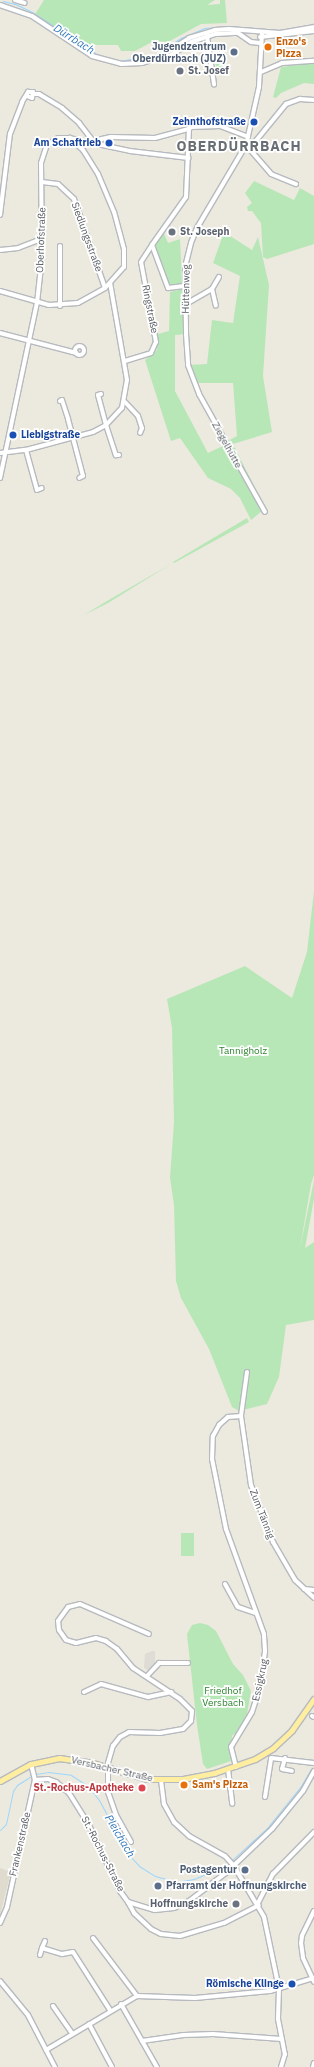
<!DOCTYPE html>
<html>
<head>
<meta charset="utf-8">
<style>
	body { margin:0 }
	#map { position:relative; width:314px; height:2067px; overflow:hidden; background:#ece9de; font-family:"IBM Plex Sans",sans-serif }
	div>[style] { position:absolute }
	.industrial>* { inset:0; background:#dfdcd6 }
	.education>* { inset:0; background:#dfdbce }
	.green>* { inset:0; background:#b8e7b7 }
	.stream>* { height:1px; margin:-0.5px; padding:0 0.5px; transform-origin:0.5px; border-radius:0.5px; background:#9bd6ff }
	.roads { filter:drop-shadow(1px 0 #b6babf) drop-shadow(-1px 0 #b6babf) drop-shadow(0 1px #b6babf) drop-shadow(0 -1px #b6babf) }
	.minor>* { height:4px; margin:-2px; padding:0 2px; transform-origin:2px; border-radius:2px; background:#fff }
	.minor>.ring { margin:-2px; padding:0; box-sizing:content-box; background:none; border:4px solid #fff; border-radius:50% }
	.major>* { height:5px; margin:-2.5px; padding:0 2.5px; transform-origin:2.5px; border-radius:2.5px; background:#ffeda0 }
	.dots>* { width:11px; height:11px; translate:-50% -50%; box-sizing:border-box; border:2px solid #fff; border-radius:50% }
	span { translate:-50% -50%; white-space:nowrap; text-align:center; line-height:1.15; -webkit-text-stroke:3.5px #fff; paint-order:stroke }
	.food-label { font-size:10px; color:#c56008; font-weight:700 }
	.left { translate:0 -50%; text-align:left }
	.service-label { font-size:10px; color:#4e5e75; font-weight:700 }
	.right { translate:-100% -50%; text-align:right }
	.worship-label { font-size:10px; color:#5b616d; font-weight:700 }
	.transit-label { font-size:10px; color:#164399; font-weight:700 }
	.street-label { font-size:10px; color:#575c61 }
	.park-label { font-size:10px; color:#2c842e }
	.health-label { font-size:10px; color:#be3a42; font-weight:700 }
	.water-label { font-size:11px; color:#3077b9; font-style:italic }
	.district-label { font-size:14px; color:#686e73; font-weight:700; letter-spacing:1px }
</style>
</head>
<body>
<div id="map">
	<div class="industrial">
		<i style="clip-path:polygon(152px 1651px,155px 1651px,155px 1665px,149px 1671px,144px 1668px,145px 1654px)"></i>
	</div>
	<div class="education">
		<i style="clip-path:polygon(0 1868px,11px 1872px,0 1915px)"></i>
	</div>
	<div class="green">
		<i style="clip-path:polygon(44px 0,215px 0,207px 5px,220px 4px,220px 0,225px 0,227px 23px,201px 24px,168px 42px,154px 41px,135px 51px,121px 51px,118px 45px,94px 45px,88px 51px,34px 16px)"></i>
		<i style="clip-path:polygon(222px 58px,224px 74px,217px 75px,215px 59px)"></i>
		<i style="clip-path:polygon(314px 63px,314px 84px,304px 83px,281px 93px,276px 98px,273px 97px,281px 67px)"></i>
		<i style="clip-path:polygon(254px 181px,294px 200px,300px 188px,314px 196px,314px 244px,267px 259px,263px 257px,261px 223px,252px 211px,248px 211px,247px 207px,252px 203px,245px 193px)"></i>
		<i style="clip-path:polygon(163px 231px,168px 243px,180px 239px,182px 283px,177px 286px,169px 284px,154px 246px)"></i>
		<i style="clip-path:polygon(224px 232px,252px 250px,258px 237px,269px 285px,263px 376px,272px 432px,233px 444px,267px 512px,226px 442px,237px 436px,233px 383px,195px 383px,188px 365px,207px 364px,212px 320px,233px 323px,240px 276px,213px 263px)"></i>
		<i style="clip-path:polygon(178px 290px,184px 290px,186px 334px,175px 335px,175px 391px,208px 453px,225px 445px,262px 511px,251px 520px,240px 498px,231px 489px,208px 478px,180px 438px,171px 441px,145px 360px,157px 350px,158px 334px,169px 331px,170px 292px)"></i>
		<i style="clip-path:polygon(247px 518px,249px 522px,174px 563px,173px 562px)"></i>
		<i style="clip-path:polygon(171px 564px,108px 603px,84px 615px,107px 601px)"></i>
		<i style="clip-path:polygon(314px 891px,314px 1175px,311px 1184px,300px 1248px,314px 1180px,314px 1199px,305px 1248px,314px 1242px,314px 1320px,286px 1325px,279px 1377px,267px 1404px,239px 1411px,232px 1407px,209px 1349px,181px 1298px,176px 1281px,174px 1205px,170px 1178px,174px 1122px,172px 1028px,167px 999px,245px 966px,292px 998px,307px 952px)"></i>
		<i style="clip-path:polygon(181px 1533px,194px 1533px,194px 1556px,181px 1556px)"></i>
		<i style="clip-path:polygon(200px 1623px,208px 1625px,216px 1631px,233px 1664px,243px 1675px,251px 1691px,247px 1714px,237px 1732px,232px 1736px,231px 1761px,207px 1769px,203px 1764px,197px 1725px,187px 1634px,192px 1625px)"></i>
	</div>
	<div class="stream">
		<i style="left:3px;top:1px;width:12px;rotate:14deg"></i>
		<i style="left:15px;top:4px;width:19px;rotate:25deg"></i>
		<i style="left:32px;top:12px;width:82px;rotate:33.1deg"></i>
		<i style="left:244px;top:27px;width:33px;rotate:5deg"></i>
		<i style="left:277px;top:30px;width:21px;rotate:-5deg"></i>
		<i style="left:305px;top:27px;width:10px;rotate:-24deg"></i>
		<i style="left:119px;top:61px;width:39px;rotate:-10deg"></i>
		<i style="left:157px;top:54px;width:29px;rotate:-34deg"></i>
		<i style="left:181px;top:38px;width:25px;rotate:-23deg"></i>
		<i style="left:204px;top:28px;width:33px;rotate:-3deg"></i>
		<i style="left:36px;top:1774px;width:12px;rotate:-9deg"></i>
		<i style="left:48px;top:1772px;width:23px;rotate:7deg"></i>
		<i style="left:71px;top:1775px;width:20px;rotate:33deg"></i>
		<i style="left:88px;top:1786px;width:18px;rotate:52deg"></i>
		<i style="left:99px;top:1800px;width:61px;rotate:61.8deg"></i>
		<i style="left:128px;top:1854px;width:16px;rotate:47deg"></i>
		<i style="left:139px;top:1866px;width:19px;rotate:32deg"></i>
		<i style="left:155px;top:1876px;width:23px;rotate:15deg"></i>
		<i style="left:177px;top:1882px;width:17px;rotate:-10deg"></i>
		<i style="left:194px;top:1879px;width:38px;rotate:-23deg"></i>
		<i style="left:0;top:1830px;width:8px;rotate:-45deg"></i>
		<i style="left:6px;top:1824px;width:34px;rotate:-78deg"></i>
		<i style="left:13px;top:1791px;width:7px;rotate:-56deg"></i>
		<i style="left:17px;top:1785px;width:19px;rotate:-32deg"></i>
		<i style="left:231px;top:1861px;width:49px;rotate:-42.5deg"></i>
		<i style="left:267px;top:1828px;width:54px;rotate:-51deg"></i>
		<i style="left:301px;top:1786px;width:20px;rotate:-60deg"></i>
	</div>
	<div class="roads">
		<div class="minor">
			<i style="left:15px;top:0;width:10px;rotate:17deg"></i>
			<i style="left:0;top:5px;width:34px;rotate:19deg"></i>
			<i style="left:32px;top:16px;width:72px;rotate:33.7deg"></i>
			<i style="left:92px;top:56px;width:30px;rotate:15deg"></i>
			<i style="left:121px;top:64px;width:21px;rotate:-3deg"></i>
			<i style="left:142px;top:63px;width:19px;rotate:-18deg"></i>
			<i style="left:160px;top:57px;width:35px;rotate:-33deg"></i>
			<i style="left:189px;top:38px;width:27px;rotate:-17deg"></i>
			<i style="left:215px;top:30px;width:14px;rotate:-4deg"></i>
			<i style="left:229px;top:29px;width:51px;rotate:4.5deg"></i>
			<i style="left:280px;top:33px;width:35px;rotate:-10deg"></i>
			<i style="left:262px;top:33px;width:54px;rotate:93.2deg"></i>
			<i style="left:259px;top:87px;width:59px;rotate:102.6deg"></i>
			<i style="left:246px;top:145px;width:38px;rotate:49deg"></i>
			<i style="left:271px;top:174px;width:27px;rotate:22deg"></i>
			<i style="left:207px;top:36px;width:49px;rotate:81.7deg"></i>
			<i style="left:260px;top:37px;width:54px;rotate:-6.3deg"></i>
			<i style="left:164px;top:54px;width:5px;rotate:37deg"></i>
			<i style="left:168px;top:57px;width:27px;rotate:-33deg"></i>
			<i style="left:191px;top:42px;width:26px;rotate:-18deg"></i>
			<i style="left:216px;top:34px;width:22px;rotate:-3deg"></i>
			<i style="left:238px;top:33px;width:16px;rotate:35deg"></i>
			<i style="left:251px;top:42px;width:9px;rotate:6deg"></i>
			<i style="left:261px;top:72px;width:23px;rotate:-23deg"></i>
			<i style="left:282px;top:63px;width:32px;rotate:-4deg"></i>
			<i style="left:34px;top:94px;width:5px"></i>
			<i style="left:39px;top:94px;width:27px;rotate:31deg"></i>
			<i style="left:62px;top:108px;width:23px;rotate:41deg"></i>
			<i style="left:79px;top:123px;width:23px;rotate:52deg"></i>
			<i style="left:93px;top:141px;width:18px;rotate:-13deg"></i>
			<i style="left:111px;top:137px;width:44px;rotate:1.3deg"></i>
			<i style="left:155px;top:138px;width:35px;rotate:-15deg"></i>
			<i style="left:237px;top:145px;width:8px;rotate:23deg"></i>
			<i style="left:246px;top:145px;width:96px;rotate:120.6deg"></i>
			<i style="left:197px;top:228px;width:16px;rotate:112deg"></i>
			<i style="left:191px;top:243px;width:25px;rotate:104deg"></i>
			<i style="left:185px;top:267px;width:67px;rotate:89.1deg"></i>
			<i style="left:186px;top:334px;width:31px;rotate:86deg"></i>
			<i style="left:188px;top:365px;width:31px;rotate:69deg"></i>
			<i style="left:199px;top:394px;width:135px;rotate:60.8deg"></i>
			<i style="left:250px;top:148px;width:57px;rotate:-50.7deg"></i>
			<i style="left:286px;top:104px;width:15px;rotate:-20deg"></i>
			<i style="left:300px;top:99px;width:14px;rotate:4deg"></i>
			<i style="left:42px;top:182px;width:16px;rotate:7deg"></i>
			<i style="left:58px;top:184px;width:22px;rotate:43deg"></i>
			<i style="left:74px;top:199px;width:94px;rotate:70.8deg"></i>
			<i style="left:0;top:215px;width:82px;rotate:-83deg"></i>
			<i style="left:10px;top:134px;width:34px;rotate:-69deg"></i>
			<i style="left:22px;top:102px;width:12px;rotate:-59deg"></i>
			<i style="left:28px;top:92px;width:5px"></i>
			<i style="left:33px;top:92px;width:6px;rotate:99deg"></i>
			<i style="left:32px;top:98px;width:5px;rotate:-158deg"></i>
			<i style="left:152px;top:245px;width:59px;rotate:-54.7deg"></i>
			<i style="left:186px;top:197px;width:68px;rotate:-87.5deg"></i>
			<i style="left:189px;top:129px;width:3px;rotate:-45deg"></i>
			<i style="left:191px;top:127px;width:29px;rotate:-2deg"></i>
			<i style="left:220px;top:126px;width:30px;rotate:21deg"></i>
			<i style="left:60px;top:246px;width:60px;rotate:90deg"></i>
			<i style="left:0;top:250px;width:18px;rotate:-6deg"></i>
			<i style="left:18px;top:248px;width:26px;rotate:-21deg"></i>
			<i style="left:212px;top:289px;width:14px;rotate:-60deg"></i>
			<i style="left:0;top:291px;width:51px;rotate:15.9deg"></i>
			<i style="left:49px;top:305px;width:29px;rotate:-4deg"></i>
			<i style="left:78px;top:303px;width:31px;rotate:-29deg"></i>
			<i style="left:105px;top:288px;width:28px;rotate:-48deg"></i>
			<i style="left:124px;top:267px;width:18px;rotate:-90deg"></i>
			<i style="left:124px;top:249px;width:38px;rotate:-105deg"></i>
			<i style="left:114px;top:212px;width:41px;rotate:-112.8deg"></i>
			<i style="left:98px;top:174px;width:28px;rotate:-122deg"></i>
			<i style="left:83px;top:150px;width:18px;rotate:-137deg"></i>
			<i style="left:186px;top:304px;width:30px;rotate:-30deg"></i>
			<i style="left:212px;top:289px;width:17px;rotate:77deg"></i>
			<i style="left:0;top:333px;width:79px;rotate:14.7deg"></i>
			<i class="ring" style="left:74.5px;top:345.5px;width:5px;height:5px"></i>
			<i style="left:125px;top:361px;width:27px;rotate:-17deg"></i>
			<i style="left:151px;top:353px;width:12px;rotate:-66deg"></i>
			<i style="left:156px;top:342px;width:81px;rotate:-100.6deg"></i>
			<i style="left:141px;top:262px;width:20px;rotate:-57deg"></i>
			<i style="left:152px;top:245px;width:46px;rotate:69.6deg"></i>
			<i style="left:168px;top:288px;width:16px;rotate:-7deg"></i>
			<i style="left:101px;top:394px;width:3px;rotate:162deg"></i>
			<i style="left:98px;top:395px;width:31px;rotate:75deg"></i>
			<i style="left:106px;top:425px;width:32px;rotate:72deg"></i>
			<i style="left:116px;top:455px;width:3px"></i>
			<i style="left:60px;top:401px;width:2px;rotate:-27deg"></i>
			<i style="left:62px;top:400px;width:20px;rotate:72deg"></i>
			<i style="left:68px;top:419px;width:59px;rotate:75.3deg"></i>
			<i style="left:83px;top:476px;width:4px;rotate:153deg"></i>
			<i style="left:125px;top:402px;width:19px;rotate:47deg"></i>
			<i style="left:138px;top:416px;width:13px;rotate:72deg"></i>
			<i style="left:142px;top:428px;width:5px;rotate:112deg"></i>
			<i style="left:26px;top:450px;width:41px;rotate:74.6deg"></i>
			<i style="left:37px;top:490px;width:5px;rotate:-22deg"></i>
			<i style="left:0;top:453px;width:26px;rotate:-7deg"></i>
			<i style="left:26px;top:450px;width:69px;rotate:-15deg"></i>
			<i style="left:93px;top:432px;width:15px;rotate:-28deg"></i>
			<i style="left:106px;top:425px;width:23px;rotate:-47deg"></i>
			<i style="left:122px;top:408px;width:28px;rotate:-80deg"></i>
			<i style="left:127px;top:380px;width:98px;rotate:-99.9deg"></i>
			<i style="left:0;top:478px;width:179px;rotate:-78.1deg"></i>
			<i style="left:37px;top:303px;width:45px;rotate:-83.7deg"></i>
			<i style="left:42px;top:258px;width:95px;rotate:-90.6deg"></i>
			<i style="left:41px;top:163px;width:19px;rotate:-72deg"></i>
			<i style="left:47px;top:145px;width:13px;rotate:-32deg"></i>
			<i style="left:58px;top:138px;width:11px"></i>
			<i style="left:69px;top:138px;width:62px;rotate:12deg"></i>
			<i style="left:130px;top:151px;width:59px;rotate:6.8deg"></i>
			<i style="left:247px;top:1372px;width:44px;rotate:97.8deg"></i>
			<i style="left:241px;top:1416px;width:70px;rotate:81.8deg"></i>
			<i style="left:251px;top:1485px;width:61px;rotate:68.9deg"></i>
			<i style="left:273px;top:1542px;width:44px;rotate:59.9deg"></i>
			<i style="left:295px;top:1580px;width:26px;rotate:43deg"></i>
			<i style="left:225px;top:1584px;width:26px;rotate:61deg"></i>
			<i style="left:238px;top:1607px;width:18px;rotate:19deg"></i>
			<i style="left:304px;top:1589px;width:10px;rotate:6deg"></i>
			<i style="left:147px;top:1676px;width:18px;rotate:-47deg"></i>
			<i style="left:159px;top:1663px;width:29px"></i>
			<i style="left:84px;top:1692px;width:19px;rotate:-25deg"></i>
			<i style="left:101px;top:1684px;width:49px;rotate:15.5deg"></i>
			<i style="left:148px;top:1697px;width:24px;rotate:-12deg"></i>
			<i style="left:312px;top:1716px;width:2px;rotate:27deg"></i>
			<i style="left:285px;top:1758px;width:11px;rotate:105deg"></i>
			<i style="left:282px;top:1769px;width:10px;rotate:11deg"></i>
			<i style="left:236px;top:1767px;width:21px;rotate:-104deg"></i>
			<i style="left:231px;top:1747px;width:41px;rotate:-59deg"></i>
			<i style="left:252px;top:1712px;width:26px;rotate:-72deg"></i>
			<i style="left:260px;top:1687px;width:37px;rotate:-82deg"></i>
			<i style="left:265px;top:1650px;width:16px;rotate:-94deg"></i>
			<i style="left:264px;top:1634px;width:112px;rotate:-109.9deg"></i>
			<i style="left:226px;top:1529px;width:71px;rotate:-101.3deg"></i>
			<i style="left:212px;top:1459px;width:23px;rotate:-88deg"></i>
			<i style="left:213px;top:1436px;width:13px;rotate:-61deg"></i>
			<i style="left:219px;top:1425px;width:12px;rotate:-42deg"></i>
			<i style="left:228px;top:1417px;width:13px;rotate:-4deg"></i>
			<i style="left:228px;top:1769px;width:35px;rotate:83deg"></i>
			<i style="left:35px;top:1780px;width:13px;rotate:-4deg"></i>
			<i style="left:48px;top:1779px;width:9px;rotate:21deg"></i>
			<i style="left:56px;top:1782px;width:17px;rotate:40deg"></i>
			<i style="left:69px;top:1793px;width:36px;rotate:58deg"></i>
			<i style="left:88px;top:1823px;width:75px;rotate:64.8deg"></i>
			<i style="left:120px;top:1891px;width:14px;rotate:54deg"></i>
			<i style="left:128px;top:1902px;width:28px;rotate:17deg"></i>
			<i style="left:155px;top:1910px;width:19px;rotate:-6deg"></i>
			<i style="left:174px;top:1908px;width:17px;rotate:-25deg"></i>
			<i style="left:189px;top:1901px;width:48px;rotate:-37.3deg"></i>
			<i style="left:227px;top:1872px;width:62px;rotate:-43.7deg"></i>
			<i style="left:272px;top:1829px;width:49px;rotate:-50.8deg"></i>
			<i style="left:303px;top:1791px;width:23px;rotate:-61deg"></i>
			<i style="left:161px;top:1780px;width:24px;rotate:83deg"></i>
			<i style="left:164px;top:1804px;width:21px;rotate:61deg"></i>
			<i style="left:174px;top:1822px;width:21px;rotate:43deg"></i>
			<i style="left:189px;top:1836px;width:41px;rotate:29.1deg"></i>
			<i style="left:225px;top:1856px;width:13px;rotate:48deg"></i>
			<i style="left:234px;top:1866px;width:59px;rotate:59.5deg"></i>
			<i style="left:264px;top:1917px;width:74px;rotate:78.2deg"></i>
			<i style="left:279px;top:1989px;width:30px;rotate:92deg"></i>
			<i style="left:278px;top:2019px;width:36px;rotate:79deg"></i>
			<i style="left:285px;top:2054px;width:14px;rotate:107deg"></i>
			<i style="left:265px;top:1797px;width:39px;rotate:-81deg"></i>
			<i style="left:271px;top:1758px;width:43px;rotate:6.6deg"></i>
			<i style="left:131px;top:1842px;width:31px;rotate:-119deg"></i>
			<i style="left:116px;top:1815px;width:24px;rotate:-109deg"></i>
			<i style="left:108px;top:1792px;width:29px;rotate:-90deg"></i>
			<i style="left:108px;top:1763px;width:18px;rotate:-74deg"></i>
			<i style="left:113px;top:1746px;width:11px;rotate:-52deg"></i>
			<i style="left:120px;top:1737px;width:10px;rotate:-29deg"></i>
			<i style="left:129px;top:1732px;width:31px;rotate:2deg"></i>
			<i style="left:160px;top:1733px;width:23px;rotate:-10deg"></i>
			<i style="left:183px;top:1729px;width:11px;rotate:-45deg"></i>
			<i style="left:191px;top:1721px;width:10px;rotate:-84deg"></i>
			<i style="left:192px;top:1711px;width:17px;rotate:-135deg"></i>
			<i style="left:180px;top:1699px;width:56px;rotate:-146.6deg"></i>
			<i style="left:133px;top:1668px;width:25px;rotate:-130deg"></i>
			<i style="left:117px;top:1649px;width:14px;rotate:-144deg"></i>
			<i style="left:106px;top:1641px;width:10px;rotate:-163deg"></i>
			<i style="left:96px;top:1638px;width:21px;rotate:166deg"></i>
			<i style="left:76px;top:1643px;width:10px;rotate:-163deg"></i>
			<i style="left:66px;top:1640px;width:12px;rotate:-125deg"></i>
			<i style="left:59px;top:1630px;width:9px;rotate:-96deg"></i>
			<i style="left:58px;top:1621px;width:17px;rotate:-54deg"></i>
			<i style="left:68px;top:1607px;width:12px;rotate:-14deg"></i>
			<i style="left:80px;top:1604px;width:75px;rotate:23.5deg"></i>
			<i style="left:128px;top:1902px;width:13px;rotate:61deg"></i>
			<i style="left:134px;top:1913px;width:23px;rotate:43deg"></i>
			<i style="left:151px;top:1929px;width:11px;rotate:27deg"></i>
			<i style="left:161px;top:1934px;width:19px;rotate:6deg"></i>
			<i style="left:180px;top:1936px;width:46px;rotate:-16.5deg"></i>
			<i style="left:224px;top:1923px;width:39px;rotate:-27deg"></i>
			<i style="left:258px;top:1903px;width:33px;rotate:-63deg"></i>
			<i style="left:273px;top:1874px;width:59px;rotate:-45.7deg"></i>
			<i style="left:314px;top:1911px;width:28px;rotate:116deg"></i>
			<i style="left:302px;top:1936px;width:7px;rotate:98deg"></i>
			<i style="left:301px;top:1943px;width:15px;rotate:82deg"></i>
			<i style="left:303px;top:1958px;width:26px;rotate:65deg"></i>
			<i style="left:0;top:1923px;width:17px;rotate:-66deg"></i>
			<i style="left:7px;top:1907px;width:130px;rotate:-77.6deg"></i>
			<i style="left:35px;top:1780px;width:16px;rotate:-104deg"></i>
			<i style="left:93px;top:1938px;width:73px;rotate:52.8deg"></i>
			<i style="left:45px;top:1941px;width:8px;rotate:113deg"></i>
			<i style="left:42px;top:1948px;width:21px;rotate:17deg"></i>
			<i style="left:62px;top:1954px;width:11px;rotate:-10deg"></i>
			<i style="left:73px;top:1952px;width:69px;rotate:57.5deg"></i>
			<i style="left:40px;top:1955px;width:7px;rotate:-74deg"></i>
			<i style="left:0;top:1981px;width:44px;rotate:50.5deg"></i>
			<i style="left:28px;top:2015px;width:59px;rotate:62.6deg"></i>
			<i style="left:121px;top:2004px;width:73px;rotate:60.3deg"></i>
			<i style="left:53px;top:2006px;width:33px;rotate:55deg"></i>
			<i style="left:89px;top:2024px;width:49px;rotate:61.9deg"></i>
			<i style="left:142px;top:2041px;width:42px;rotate:-8.1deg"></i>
			<i style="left:184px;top:2035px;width:29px;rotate:-2deg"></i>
			<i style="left:213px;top:2034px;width:69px;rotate:4.1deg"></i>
			<i style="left:46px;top:2050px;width:106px;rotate:-30.7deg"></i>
			<i style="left:137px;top:1996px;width:58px;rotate:2deg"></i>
			<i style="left:195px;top:1998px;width:75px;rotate:-5.3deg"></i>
			<i style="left:270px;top:1991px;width:46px;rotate:-16.5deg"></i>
			<i style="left:313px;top:2067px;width:4px;rotate:-76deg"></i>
		</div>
		<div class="major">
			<i style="left:0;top:1781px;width:35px;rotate:-29deg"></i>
			<i style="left:31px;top:1764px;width:29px;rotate:-12deg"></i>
			<i style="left:59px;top:1758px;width:30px;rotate:8deg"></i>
			<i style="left:89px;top:1762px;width:60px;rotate:16.3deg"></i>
			<i style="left:147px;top:1779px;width:36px"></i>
			<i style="left:183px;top:1779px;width:32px;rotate:-11deg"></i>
			<i style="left:214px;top:1773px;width:43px;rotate:-18.9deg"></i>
			<i style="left:255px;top:1759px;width:21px;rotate:-31deg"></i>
			<i style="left:273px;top:1748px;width:26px;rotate:-43deg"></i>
			<i style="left:292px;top:1730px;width:38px;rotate:-55deg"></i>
		</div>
	</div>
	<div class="dots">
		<i style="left:268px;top:47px;background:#e8710a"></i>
		<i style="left:234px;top:52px;background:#5c6f8a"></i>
		<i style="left:180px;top:71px;background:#6b7280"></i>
		<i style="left:254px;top:122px;background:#1a4fb4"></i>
		<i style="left:109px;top:143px;background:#1a4fb4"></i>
		<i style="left:172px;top:232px;background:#6b7280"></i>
		<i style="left:13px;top:435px;background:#1a4fb4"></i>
		<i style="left:184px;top:1785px;background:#e8710a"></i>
		<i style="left:142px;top:1788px;background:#e0444e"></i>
		<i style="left:245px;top:1870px;background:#5c6f8a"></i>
		<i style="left:158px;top:1886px;background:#5c6f8a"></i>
		<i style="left:236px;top:1904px;background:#6b7280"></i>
		<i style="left:292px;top:1984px;background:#1a4fb4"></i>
	</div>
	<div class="food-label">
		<span class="left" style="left:276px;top:47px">Enzo's<br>Pizza</span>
		<span class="left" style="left:192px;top:1785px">Sam's Pizza</span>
	</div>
	<div class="service-label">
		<span class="right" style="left:226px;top:52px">Jugendzentrum<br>Oberdürrbach (JUZ)</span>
		<span class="right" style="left:237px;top:1870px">Postagentur</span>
		<span class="left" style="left:166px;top:1886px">Pfarramt der Hoffnungskirche</span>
	</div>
	<div class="worship-label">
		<span class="left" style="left:188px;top:71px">St. Josef</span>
		<span class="left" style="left:180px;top:232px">St. Joseph</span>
		<span class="right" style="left:228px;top:1904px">Hoffnungskirche</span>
	</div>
	<div class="transit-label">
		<span class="right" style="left:246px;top:122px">Zehnthofstraße</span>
		<span class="right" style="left:101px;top:143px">Am Schaftrieb</span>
		<span class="left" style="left:21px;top:435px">Liebigstraße</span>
		<span class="right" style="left:284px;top:1984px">Römische Klinge</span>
	</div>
	<div class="street-label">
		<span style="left:87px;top:237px;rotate:70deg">Siedlungsstraße</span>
		<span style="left:41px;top:240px;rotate:-88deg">Oberhofstraße</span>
		<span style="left:186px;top:289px;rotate:-89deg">Hüttenweg</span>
		<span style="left:150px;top:309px;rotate:79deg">Ringstraße</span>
		<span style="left:227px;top:445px;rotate:61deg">Ziegelhütte</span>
		<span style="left:262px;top:1514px;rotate:69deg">Zum Tännig</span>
		<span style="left:260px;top:1680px;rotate:-78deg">Essigkrug</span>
		<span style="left:112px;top:1769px;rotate:13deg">Versbacher Straße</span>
		<span style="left:20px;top:1844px;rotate:-77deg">Frankenstraße</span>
		<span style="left:103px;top:1854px;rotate:63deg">St.-Rochus-Straße</span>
	</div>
	<div class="park-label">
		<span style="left:243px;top:1051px">Tannigholz</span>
		<span style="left:223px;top:1696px">Friedhof<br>Versbach</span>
	</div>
	<div class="health-label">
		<span class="right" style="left:134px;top:1788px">St.-Rochus-Apotheke</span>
	</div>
	<div class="water-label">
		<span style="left:74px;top:39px;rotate:32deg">Dürrbach</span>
		<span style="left:120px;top:1836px;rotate:59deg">Pleichach</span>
	</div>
	<div class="district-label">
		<span style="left:239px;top:146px">OBERDÜRRBACH</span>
	</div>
</div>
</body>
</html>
